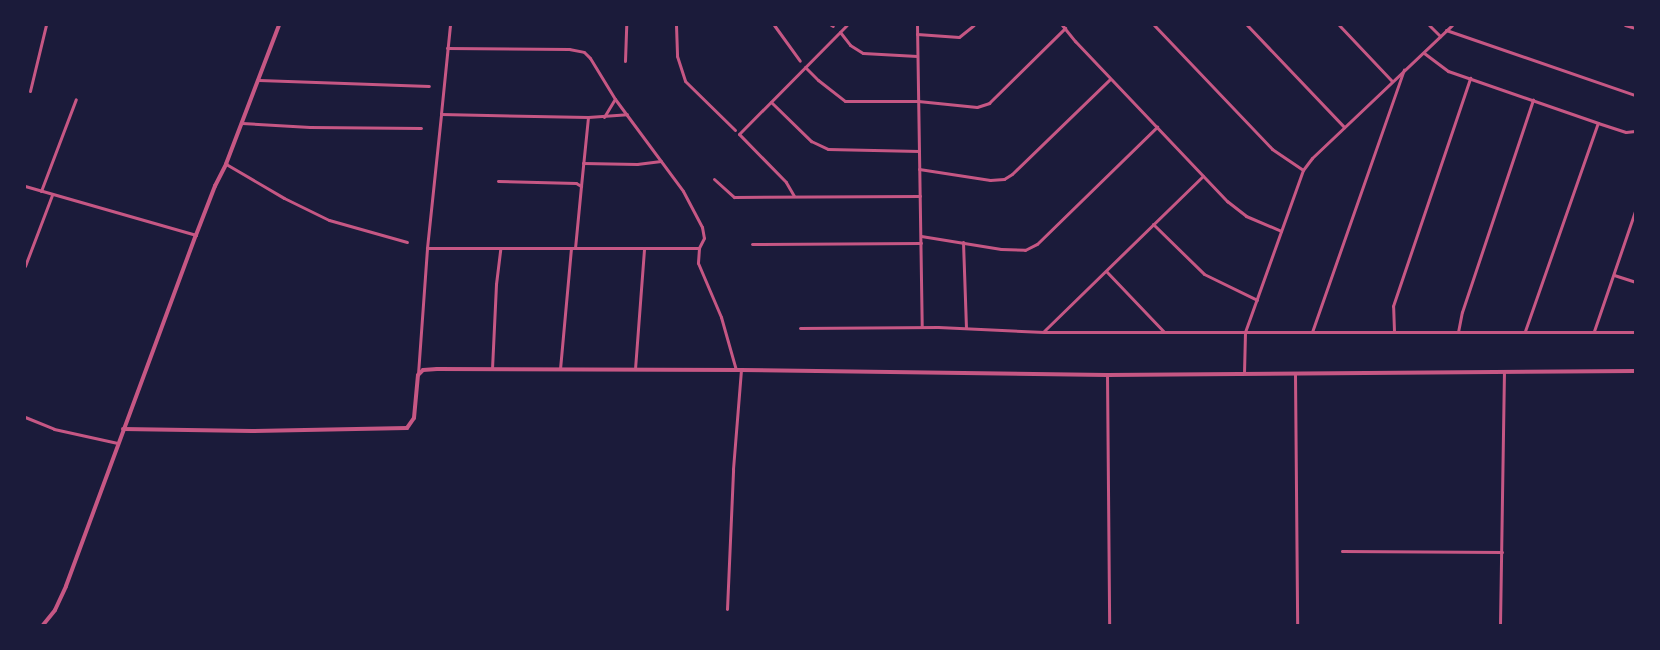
<!DOCTYPE html>
<html>
<head>
<meta charset="utf-8">
<style>
	body { margin:0 }
	#map { position:relative; width:1660px; height:650px; overflow:hidden; background:#1b1b3a; font-family:"Noto Sans",sans-serif }
	div>[style] { position:absolute }
	.minor>* { height:3px; margin:-1.5px; padding:0 1.5px; transform-origin:1.5px; border-radius:1.5px; background:#c65784 }
	.tertiary>* { height:4px; margin:-2px; padding:0 2px; transform-origin:2px; border-radius:2px; background:#c65784 }
	span { translate:-50% -50%; white-space:nowrap; text-align:center; line-height:1.15; -webkit-text-stroke:4.5px #1b1b3a; paint-order:stroke }
	.frame { position:absolute; inset:0; border:26px solid #1b1b3a; pointer-events:none }
</style>
</head>
<body>
<div id="map">
	<div class="minor">
		<i style="left:450px;top:25px;width:89px;rotate:95.8deg"></i>
		<i style="left:441px;top:114px;width:147px;rotate:1.2deg"></i>
		<i style="left:588px;top:117px;width:39px;rotate:-4deg"></i>
		<i style="left:676px;top:25px;width:31px;rotate:88deg"></i>
		<i style="left:677px;top:56px;width:26px;rotate:72deg"></i>
		<i style="left:685px;top:81px;width:70px;rotate:44.4deg"></i>
		<i style="left:774px;top:25px;width:44px;rotate:54.2deg"></i>
		<i style="left:831px;top:25px;width:2px;rotate:27deg"></i>
		<i style="left:917px;top:25px;width:302px;rotate:89.1deg"></i>
		<i style="left:1062px;top:25px;width:21px;rotate:51deg"></i>
		<i style="left:1075px;top:41px;width:221px;rotate:46.5deg"></i>
		<i style="left:1227px;top:201px;width:24px;rotate:38deg"></i>
		<i style="left:1246px;top:216px;width:38px;rotate:23deg"></i>
		<i style="left:1154px;top:25px;width:171px;rotate:46.4deg"></i>
		<i style="left:1272px;top:149px;width:37px;rotate:34deg"></i>
		<i style="left:1247px;top:25px;width:141px;rotate:46.4deg"></i>
		<i style="left:1339px;top:25px;width:77px;rotate:46.6deg"></i>
		<i style="left:1429px;top:25px;width:16px;rotate:45deg"></i>
		<i style="left:1625px;top:25px;width:10px;rotate:17deg"></i>
		<i style="left:1446px;top:30px;width:200px;rotate:19deg"></i>
		<i style="left:840px;top:32px;width:16px;rotate:52deg"></i>
		<i style="left:850px;top:45px;width:15px;rotate:32deg"></i>
		<i style="left:863px;top:53px;width:54px;rotate:3.2deg"></i>
		<i style="left:917px;top:34px;width:42px;rotate:4.1deg"></i>
		<i style="left:959px;top:37px;width:19px;rotate:-39deg"></i>
		<i style="left:447px;top:48px;width:122px;rotate:0.5deg"></i>
		<i style="left:569px;top:49px;width:15px;rotate:11deg"></i>
		<i style="left:584px;top:52px;width:8px;rotate:45deg"></i>
		<i style="left:590px;top:58px;width:48px;rotate:58.6deg"></i>
		<i style="left:615px;top:99px;width:114px;rotate:53.5deg"></i>
		<i style="left:683px;top:191px;width:41px;rotate:62.2deg"></i>
		<i style="left:702px;top:227px;width:11px;rotate:80deg"></i>
		<i style="left:704px;top:238px;width:11px;rotate:117deg"></i>
		<i style="left:699px;top:248px;width:15px;rotate:94deg"></i>
		<i style="left:698px;top:263px;width:59px;rotate:66.9deg"></i>
		<i style="left:721px;top:317px;width:55px;rotate:74.2deg"></i>
		<i style="left:1424px;top:53px;width:30px;rotate:37deg"></i>
		<i style="left:1448px;top:71px;width:159px;rotate:19.1deg"></i>
		<i style="left:1598px;top:123px;width:29px;rotate:18deg"></i>
		<i style="left:1626px;top:132px;width:9px;rotate:-6deg"></i>
		<i style="left:625px;top:61px;width:36px;rotate:-88deg"></i>
		<i style="left:805px;top:67px;width:18px;rotate:45deg"></i>
		<i style="left:818px;top:80px;width:34px;rotate:38deg"></i>
		<i style="left:845px;top:101px;width:73px"></i>
		<i style="left:918px;top:101px;width:59px;rotate:5.8deg"></i>
		<i style="left:977px;top:107px;width:13px;rotate:-18deg"></i>
		<i style="left:989px;top:103px;width:107px;rotate:-44.6deg"></i>
		<i style="left:259px;top:80px;width:170px;rotate:2deg"></i>
		<i style="left:30px;top:91px;width:68px;rotate:-76.4deg"></i>
		<i style="left:771px;top:102px;width:56px;rotate:44.3deg"></i>
		<i style="left:811px;top:141px;width:19px;rotate:25deg"></i>
		<i style="left:828px;top:149px;width:91px;rotate:1.3deg"></i>
		<i style="left:604px;top:117px;width:21px;rotate:-59deg"></i>
		<i style="left:242px;top:123px;width:68px;rotate:3.4deg"></i>
		<i style="left:310px;top:127px;width:111px;rotate:0.5deg"></i>
		<i style="left:583px;top:163px;width:54px;rotate:1.1deg"></i>
		<i style="left:637px;top:164px;width:24px;rotate:-7deg"></i>
		<i style="left:226px;top:164px;width:67px;rotate:30.4deg"></i>
		<i style="left:284px;top:198px;width:50px;rotate:26.1deg"></i>
		<i style="left:329px;top:220px;width:81px;rotate:15.8deg"></i>
		<i style="left:919px;top:169px;width:72px;rotate:8.8deg"></i>
		<i style="left:990px;top:180px;width:14px;rotate:-4deg"></i>
		<i style="left:1004px;top:179px;width:9px;rotate:-32deg"></i>
		<i style="left:1012px;top:174px;width:136px;rotate:-44.1deg"></i>
		<i style="left:714px;top:179px;width:27px;rotate:42deg"></i>
		<i style="left:734px;top:197px;width:186px;rotate:-0.3deg"></i>
		<i style="left:498px;top:181px;width:78px;rotate:1.5deg"></i>
		<i style="left:576px;top:183px;width:6px;rotate:31deg"></i>
		<i style="left:581px;top:186px;width:62px;rotate:95.5deg"></i>
		<i style="left:25px;top:186px;width:178px;rotate:16deg"></i>
		<i style="left:581px;top:186px;width:69px;rotate:-84.2deg"></i>
		<i style="left:41px;top:191px;width:98px;rotate:-69.2deg"></i>
		<i style="left:794px;top:196px;width:16px;rotate:-120deg"></i>
		<i style="left:786px;top:182px;width:67px;rotate:-134.4deg"></i>
		<i style="left:739px;top:134px;width:153px;rotate:-45.3deg"></i>
		<i style="left:1153px;top:224px;width:71px;rotate:44.4deg"></i>
		<i style="left:1204px;top:274px;width:59px;rotate:26.1deg"></i>
		<i style="left:921px;top:236px;width:81px;rotate:9.2deg"></i>
		<i style="left:1001px;top:249px;width:24px;rotate:2deg"></i>
		<i style="left:1025px;top:250px;width:13px;rotate:-27deg"></i>
		<i style="left:1037px;top:244px;width:168px;rotate:-44.3deg"></i>
		<i style="left:963px;top:242px;width:86px;rotate:88deg"></i>
		<i style="left:752px;top:244px;width:169px;rotate:-0.3deg"></i>
		<i style="left:427px;top:248px;width:272px"></i>
		<i style="left:25px;top:266px;width:76px;rotate:-69.2deg"></i>
		<i style="left:1106px;top:271px;width:84px;rotate:46.4deg"></i>
		<i style="left:1614px;top:275px;width:22px;rotate:18deg"></i>
		<i style="left:800px;top:328px;width:138px;rotate:-0.4deg"></i>
		<i style="left:938px;top:327px;width:106px;rotate:2.7deg"></i>
		<i style="left:1044px;top:332px;width:591px"></i>
		<i style="left:1044px;top:331px;width:222px;rotate:-44.3deg"></i>
		<i style="left:1394px;top:331px;width:25px;rotate:-92deg"></i>
		<i style="left:1393px;top:306px;width:241px;rotate:-71.3deg"></i>
		<i style="left:1525px;top:331px;width:220px;rotate:-70.7deg"></i>
		<i style="left:1594px;top:331px;width:127px;rotate:-71.1deg"></i>
		<i style="left:1312px;top:332px;width:278px;rotate:-70.7deg"></i>
		<i style="left:1458px;top:332px;width:20px;rotate:-79deg"></i>
		<i style="left:1462px;top:312px;width:224px;rotate:-71.5deg"></i>
		<i style="left:492px;top:369px;width:85px;rotate:-87.3deg"></i>
		<i style="left:496px;top:284px;width:35px;rotate:-83deg"></i>
		<i style="left:560px;top:369px;width:121px;rotate:-84.8deg"></i>
		<i style="left:635px;top:369px;width:121px;rotate:-85.7deg"></i>
		<i style="left:1244px;top:373px;width:41px;rotate:-88.6deg"></i>
		<i style="left:1245px;top:332px;width:172px;rotate:-70.3deg"></i>
		<i style="left:1303px;top:170px;width:15px;rotate:-53deg"></i>
		<i style="left:1312px;top:158px;width:193px;rotate:-43.5deg"></i>
		<i style="left:418px;top:374px;width:126px;rotate:-85.9deg"></i>
		<i style="left:427px;top:248px;width:135px;rotate:-84deg"></i>
		<i style="left:1107px;top:375px;width:250px;rotate:89.5deg"></i>
		<i style="left:1295px;top:375px;width:250px;rotate:89.5deg"></i>
		<i style="left:25px;top:417px;width:31px;rotate:22deg"></i>
		<i style="left:54px;top:429px;width:65px;rotate:12.5deg"></i>
		<i style="left:1342px;top:551px;width:160px;rotate:0.4deg"></i>
		<i style="left:727px;top:609px;width:140px;rotate:-87.5deg"></i>
		<i style="left:733px;top:469px;width:99px;rotate:-85.4deg"></i>
		<i style="left:1500px;top:625px;width:254px;rotate:-89.1deg"></i>
	</div>
	<div class="tertiary">
		<i style="left:123px;top:429px;width:129px;rotate:0.9deg"></i>
		<i style="left:252px;top:431px;width:155px;rotate:-1.1deg"></i>
		<i style="left:407px;top:428px;width:12px;rotate:-55deg"></i>
		<i style="left:414px;top:418px;width:43px;rotate:-84.7deg"></i>
		<i style="left:418px;top:375px;width:7px;rotate:-45deg"></i>
		<i style="left:423px;top:370px;width:14px;rotate:-4deg"></i>
		<i style="left:437px;top:369px;width:304px;rotate:0.2deg"></i>
		<i style="left:741px;top:370px;width:366px;rotate:0.8deg"></i>
		<i style="left:1107px;top:375px;width:528px;rotate:-0.43deg"></i>
		<i style="left:43px;top:625px;width:19px;rotate:-51deg"></i>
		<i style="left:55px;top:610px;width:26px;rotate:-65deg"></i>
		<i style="left:66px;top:586px;width:374px;rotate:-69.7deg"></i>
		<i style="left:196px;top:235px;width:53px;rotate:-68.8deg"></i>
		<i style="left:215px;top:186px;width:25px;rotate:-63deg"></i>
		<i style="left:226px;top:164px;width:149px;rotate:-69.1deg"></i>
	</div>
	<div class="frame"></div>
</div>
</body>
</html>
